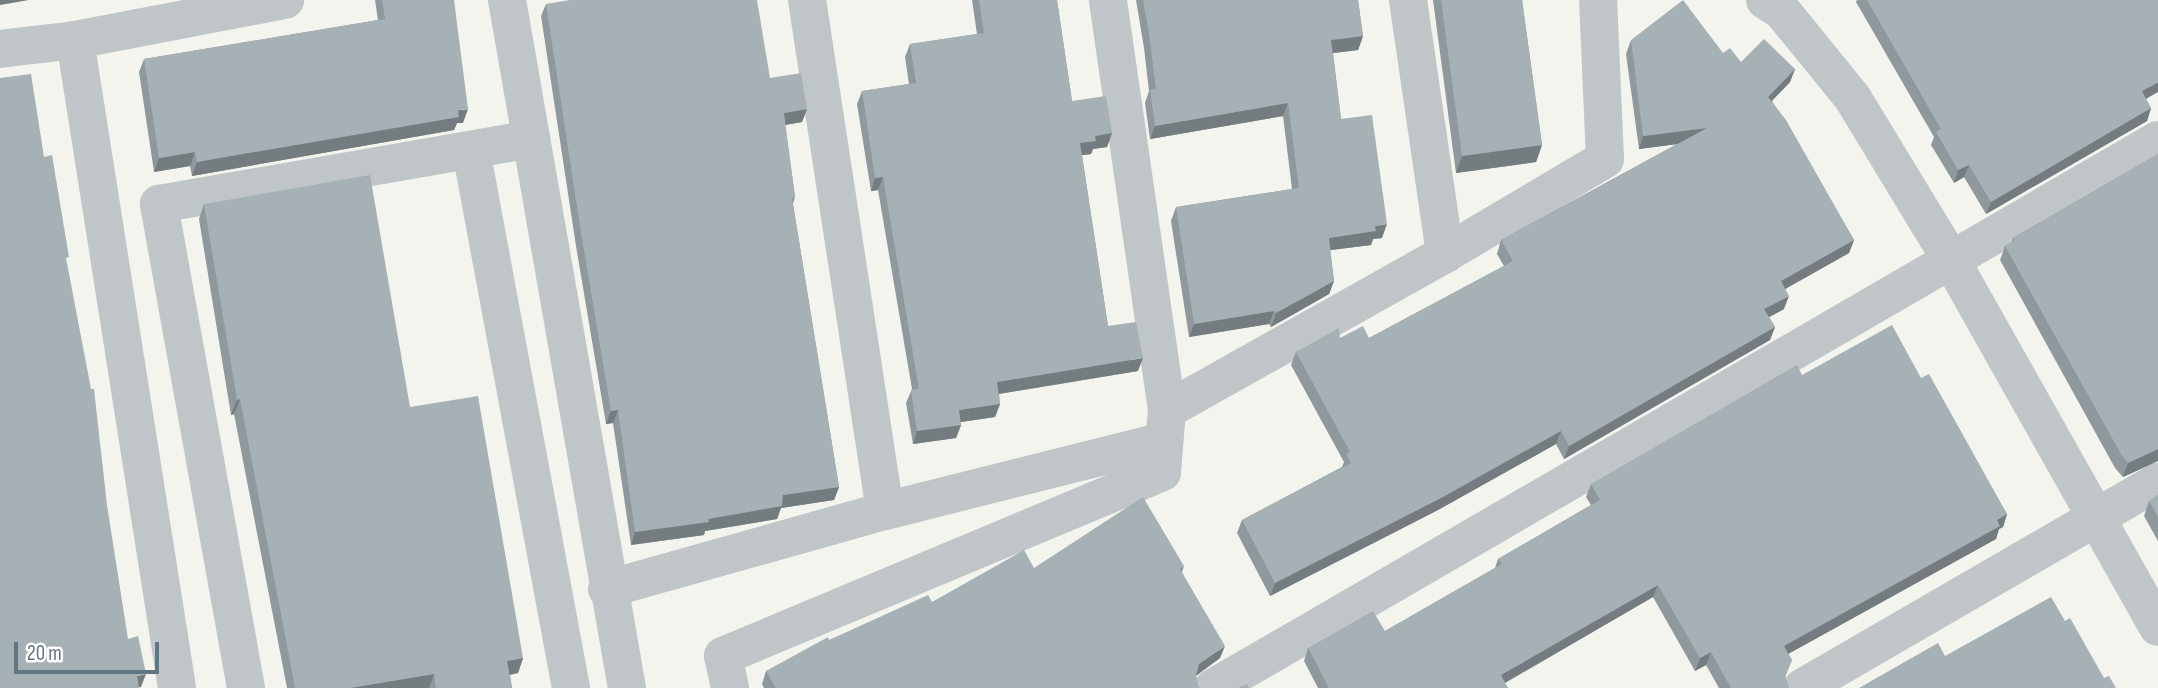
<!DOCTYPE html>
<html>
<head>
<meta charset="utf-8">
<style>
	body { margin:0 }
	#map { position:relative; width:2158px; height:688px; overflow:hidden; background:#f4f4ef; font-family:"Sofia Sans Condensed",sans-serif }
	div>[style] { position:absolute }
	.minor>* { height:38px; margin:-19px; padding:0 19px; transform-origin:19px; border-radius:19px; background:#c0c5c8 }
	.wall>* { inset:0; background:#8f989c }
	.shaded-wall>* { inset:0; background:#747c7f }
	.building>* { inset:0; background:#a6b1b5 }
	span { translate:-50% -50%; white-space:nowrap; text-align:center; line-height:1.15; -webkit-text-stroke:7px #fff; paint-order:stroke }
	.scale { position:absolute; left:14px; top:642px; width:145px; height:32px; box-sizing:border-box; border:4px solid #607683; border-top:0; padding-left:9px; font-size:21px; line-height:24px; white-space:nowrap; color:#607683; -webkit-text-stroke:5px #fff; paint-order:stroke }
</style>
</head>
<body>
<div id="map">
	<div class="minor">
		<i style="left:507px;top:0;width:698px;rotate:80.11deg"></i>
		<i style="left:807px;top:0;width:517px;rotate:81.32deg"></i>
		<i style="left:1408px;top:0;width:257px;rotate:81.7deg"></i>
		<i style="left:1765px;top:0;width:20px;rotate:33deg"></i>
		<i style="left:1782px;top:11px;width:111px;rotate:50.9deg"></i>
		<i style="left:1852px;top:97px;width:191px;rotate:58.7deg"></i>
		<i style="left:1951px;top:260px;width:421px;rotate:60.6deg"></i>
		<i style="left:75px;top:40px;width:656px;rotate:81.05deg"></i>
		<i style="left:0;top:49px;width:76px;rotate:-6.8deg"></i>
		<i style="left:75px;top:40px;width:214px;rotate:-10.8deg"></i>
		<i style="left:471px;top:150px;width:547px;rotate:79.47deg"></i>
		<i style="left:1167px;top:410px;width:319px;rotate:-29.3deg"></i>
		<i style="left:1445px;top:254px;width:186px;rotate:-30.7deg"></i>
		<i style="left:1605px;top:159px;width:159px;rotate:-92.5deg"></i>
		<i style="left:607px;top:589px;width:289px;rotate:-15.7deg"></i>
		<i style="left:885px;top:511px;width:287px;rotate:-14.1deg"></i>
		<i style="left:246px;top:688px;width:492px;rotate:-100.2deg"></i>
		<i style="left:159px;top:204px;width:378px;rotate:-9.9deg"></i>
		<i style="left:730px;top:688px;width:33px;rotate:-102deg"></i>
		<i style="left:723px;top:656px;width:476px;rotate:-22.7deg"></i>
		<i style="left:1162px;top:472px;width:62px;rotate:-85.4deg"></i>
		<i style="left:1167px;top:410px;width:414px;rotate:-98.2deg"></i>
		<i style="left:1213px;top:688px;width:1092px;rotate:-30.11deg"></i>
		<i style="left:1802px;top:688px;width:411px;rotate:-30.1deg"></i>
	</div>
	<div class="wall">
		<i style="clip-path:polygon(375px 0,454px 0,463px 123px,457px 123px,454px 130px,192px 176px,190px 166px,154px 172px,139px 72px,144px 59px,378px 20px)"></i>
		<i style="clip-path:polygon(972px 0,1057px 0,1072px 101px,1112px 133px,1107px 147px,1093px 149px,1091px 154px,1082px 155px,1108px 326px,1138px 371px,999px 394px,1000px 404px,995px 417px,961px 422px,961px 425px,956px 438px,913px 444px,906px 403px,912px 389px,878px 190px,871px 191px,857px 104px,862px 91px,909px 84px,905px 57px,910px 44px,977px 34px)"></i>
		<i style="clip-path:polygon(1136px 0,1358px 0,1363px 36px,1358px 50px,1333px 53px,1341px 119px,1382px 238px,1373px 239px,1371px 245px,1330px 250px,1334px 281px,1329px 294px,1271px 327px,1269px 324px,1189px 337px,1171px 221px,1176px 207px,1292px 189px,1283px 116px,1150px 139px,1145px 103px,1149px 91px,1144px 48px)"></i>
		<i style="clip-path:polygon(1433px 0,1522px 0,1542px 145px,1536px 162px,1456px 173px)"></i>
		<i style="clip-path:polygon(1857px 0,2158px 0,2146px 99px,2151px 108px,2147px 121px,1986px 214px,1964px 177px,1954px 183px,1931px 145px,1934px 137px,1856px 2px)"></i>
		<i style="clip-path:polygon(546px 4px,770px 78px,807px 109px,802px 122px,785px 125px,795px 197px,793px 204px,839px 487px,834px 500px,781px 508px,777px 519px,705px 531px,704px 535px,631px 545px,613px 423px,606px 424px,576px 246px,541px 16px)"></i>
		<i style="clip-path:polygon(1631px 40px,1723px 53px,1741px 62px,1795px 69px,1790px 82px,1772px 101px,1854px 240px,1849px 253px,1785px 289px,1784px 309px,1769px 317px,1775px 327px,1770px 340px,1564px 459px,1556px 444px,1438px 510px,1270px 596px,1237px 533px,1242px 520px,1342px 467px,1344px 462px,1291px 365px,1296px 352px,1340px 338px,1369px 338px,1504px 266px,1497px 254px,1501px 240px,1677px 144px,1639px 149px,1626px 54px)"></i>
		<i style="clip-path:polygon(2158px 154px,2158px 461px,2123px 477px,2115px 468px,2000px 260px,2005px 246px,2012px 242px,2013px 238px)"></i>
		<i style="clip-path:polygon(204px 204px,410px 407px,523px 658px,518px 673px,510px 675px,512px 688px,287px 688px,234px 414px,231px 415px,199px 219px)"></i>
		<i style="clip-path:polygon(1802px 375px,1921px 378px,2007px 514px,2003px 527px,1999px 529px,1996px 539px,1788px 654px,1792px 660px,1785px 677px,1789px 688px,1719px 688px,1706px 665px,1695px 671px,1653px 597px,1505px 683px,1508px 688px,1318px 688px,1304px 661px,1308px 648px,1385px 631px,1495px 568px,1498px 559px,1591px 505px,1586px 497px,1591px 484px)"></i>
		<i style="clip-path:polygon(2158px 495px,2158px 541px,2144px 516px,2149px 501px)"></i>
		<i style="clip-path:polygon(1184px 566px,1182px 572px,1220px 658px,1196px 676px,1198px 686px,1200px 688px,764px 688px,762px 684px,766px 671px,829px 640px,932px 602px,1034px 568px)"></i>
	</div>
	<div class="shaded-wall">
		<i style="clip-path:polygon(0 0,29px 0,0 5px)"></i>
		<i style="clip-path:polygon(1363px 36px,1358px 50px,1326px 54px,1331px 40px)"></i>
		<i style="clip-path:polygon(1795px 69px,1790px 82px,1763px 110px,1768px 97px)"></i>
		<i style="clip-path:polygon(2158px 82px,2158px 92px,2137px 104px,2142px 91px)"></i>
		<i style="clip-path:polygon(1288px 103px,1283px 116px,1150px 139px,1155px 126px)"></i>
		<i style="clip-path:polygon(2151px 108px,2147px 121px,1986px 214px,1991px 202px)"></i>
		<i style="clip-path:polygon(468px 109px,463px 123px,457px 123px,454px 130px,192px 176px,197px 162px)"></i>
		<i style="clip-path:polygon(807px 109px,802px 122px,779px 126px,784px 113px)"></i>
		<i style="clip-path:polygon(1707px 128px,1702px 141px,1639px 149px,1643px 136px)"></i>
		<i style="clip-path:polygon(1112px 133px,1107px 147px,1093px 149px,1091px 154px,1075px 156px,1080px 143px,1095px 136px)"></i>
		<i style="clip-path:polygon(1542px 145px,1536px 162px,1456px 173px,1462px 156px)"></i>
		<i style="clip-path:polygon(195px 152px,190px 166px,154px 172px,159px 158px)"></i>
		<i style="clip-path:polygon(1969px 165px,1964px 177px,1954px 183px,1958px 170px)"></i>
		<i style="clip-path:polygon(883px 177px,878px 190px,871px 191px,875px 178px)"></i>
		<i style="clip-path:polygon(1387px 224px,1382px 238px,1373px 239px,1371px 245px,1324px 251px,1329px 238px,1375px 226px)"></i>
		<i style="clip-path:polygon(1854px 240px,1849px 253px,1776px 294px,1781px 281px)"></i>
		<i style="clip-path:polygon(1334px 281px,1329px 294px,1271px 327px,1276px 313px)"></i>
		<i style="clip-path:polygon(1789px 296px,1784px 309px,1760px 322px,1764px 309px)"></i>
		<i style="clip-path:polygon(1274px 311px,1269px 324px,1189px 337px,1194px 324px)"></i>
		<i style="clip-path:polygon(1775px 327px,1770px 340px,1564px 459px,1569px 446px)"></i>
		<i style="clip-path:polygon(1143px 358px,1138px 371px,992px 395px,997px 382px)"></i>
		<i style="clip-path:polygon(240px 399px,234px 414px,231px 415px,237px 400px)"></i>
		<i style="clip-path:polygon(1000px 404px,995px 417px,954px 423px,959px 410px)"></i>
		<i style="clip-path:polygon(618px 410px,613px 423px,606px 424px,611px 411px)"></i>
		<i style="clip-path:polygon(961px 425px,956px 438px,913px 444px,917px 431px)"></i>
		<i style="clip-path:polygon(1561px 431px,1556px 444px,1438px 510px,1270px 596px,1275px 583px)"></i>
		<i style="clip-path:polygon(2158px 449px,2158px 461px,2123px 477px,2128px 463px)"></i>
		<i style="clip-path:polygon(839px 487px,834px 500px,781px 508px,777px 519px,705px 531px,704px 535px,631px 545px,635px 532px,708px 519px,783px 495px)"></i>
		<i style="clip-path:polygon(2007px 514px,2003px 527px,1999px 529px,1996px 539px,1779px 659px,1784px 646px)"></i>
		<i style="clip-path:polygon(1658px 585px,1653px 597px,1496px 688px,1501px 675px)"></i>
		<i style="clip-path:polygon(1225px 646px,1220px 658px,1194px 677px,1199px 664px)"></i>
		<i style="clip-path:polygon(1711px 652px,1706px 665px,1695px 671px,1700px 658px)"></i>
		<i style="clip-path:polygon(523px 658px,518px 673px,502px 676px,507px 661px)"></i>
		<i style="clip-path:polygon(146px 674px,141px 687px,132px 688px,137px 676px)"></i>
		<i style="clip-path:polygon(434px 674px,429px 688px,350px 688px)"></i>
	</div>
	<div class="building">
		<i style="clip-path:polygon(382px 0,454px 0,468px 109px,458px 110px,459px 117px,197px 162px,195px 152px,159px 158px,144px 59px,385px 19px)"></i>
		<i style="clip-path:polygon(570px 0,757px 0,770px 78px,801px 73px,807px 109px,784px 113px,795px 197px,792px 198px,839px 487px,783px 495px,782px 506px,708px 519px,709px 522px,635px 532px,618px 410px,611px 411px,581px 233px,546px 4px)"></i>
		<i style="clip-path:polygon(979px 0,1057px 0,1072px 101px,1106px 96px,1112px 133px,1095px 136px,1096px 141px,1080px 143px,1108px 326px,1136px 322px,1143px 358px,997px 382px,1000px 404px,959px 410px,961px 425px,917px 431px,911px 390px,919px 389px,883px 177px,875px 178px,862px 91px,916px 83px,910px 44px,984px 33px)"></i>
		<i style="clip-path:polygon(1143px 0,1358px 0,1363px 36px,1331px 40px,1341px 119px,1372px 115px,1387px 224px,1375px 226px,1376px 231px,1329px 238px,1334px 281px,1276px 313px,1274px 311px,1194px 324px,1176px 207px,1299px 188px,1288px 103px,1155px 126px,1150px 90px,1156px 89px,1149px 34px)"></i>
		<i style="clip-path:polygon(1441px 0,1522px 0,1542px 145px,1462px 156px)"></i>
		<i style="clip-path:polygon(1683px 0,1723px 53px,1730px 48px,1741px 62px,1764px 39px,1795px 69px,1768px 97px,1786px 120px,1854px 240px,1781px 281px,1789px 296px,1764px 309px,1775px 327px,1569px 446px,1561px 431px,1443px 497px,1275px 583px,1242px 520px,1351px 463px,1346px 454px,1350px 452px,1296px 352px,1339px 328px,1340px 338px,1363px 326px,1369px 338px,1513px 261px,1501px 240px,1707px 128px,1643px 136px,1631px 40px)"></i>
		<i style="clip-path:polygon(1867px 0,2158px 0,2158px 82px,2142px 91px,2151px 108px,1991px 202px,1969px 165px,1958px 170px,1936px 132px,1941px 129px)"></i>
		<i style="clip-path:polygon(31px 74px,44px 157px,52px 155px,69px 257px,66px 258px,91px 389px,94px 389px,107px 505px,128px 639px,138px 636px,146px 674px,137px 676px,139px 688px,0 688px,0 78px)"></i>
		<i style="clip-path:polygon(2158px 154px,2158px 449px,2128px 463px,2121px 454px,2005px 246px,2015px 240px,2013px 238px)"></i>
		<i style="clip-path:polygon(370px 175px,410px 407px,478px 396px,523px 658px,507px 661px,512px 688px,436px 688px,434px 674px,350px 688px,295px 688px,240px 399px,237px 400px,204px 204px)"></i>
		<i style="clip-path:polygon(1892px 325px,1921px 378px,1929px 374px,2007px 514px,1997px 520px,2000px 526px,1784px 646px,1792px 660px,1785px 675px,1789px 688px,1731px 688px,1711px 652px,1700px 658px,1658px 585px,1501px 675px,1508px 688px,1329px 688px,1308px 648px,1373px 611px,1385px 631px,1502px 564px,1498px 559px,1600px 500px,1591px 484px,1797px 365px,1802px 375px)"></i>
		<i style="clip-path:polygon(2158px 495px,2158px 517px,2149px 501px)"></i>
		<i style="clip-path:polygon(1143px 497px,1184px 566px,1180px 569px,1225px 646px,1199px 664px,1196px 675px,1198px 686px,1200px 688px,776px 688px,766px 671px,828px 637px,829px 640px,928px 595px,932px 602px,1024px 550px,1034px 568px)"></i>
		<i style="clip-path:polygon(2051px 597px,2065px 621px,2070px 618px,2104px 678px,2109px 676px,2116px 688px,1859px 688px,1938px 643px,1945px 656px)"></i>
		<i style="clip-path:polygon(1247px 684px,1249px 688px,1238px 688px)"></i>
	</div>
	<div class="scale">20 m</div>
</div>
</body>
</html>
